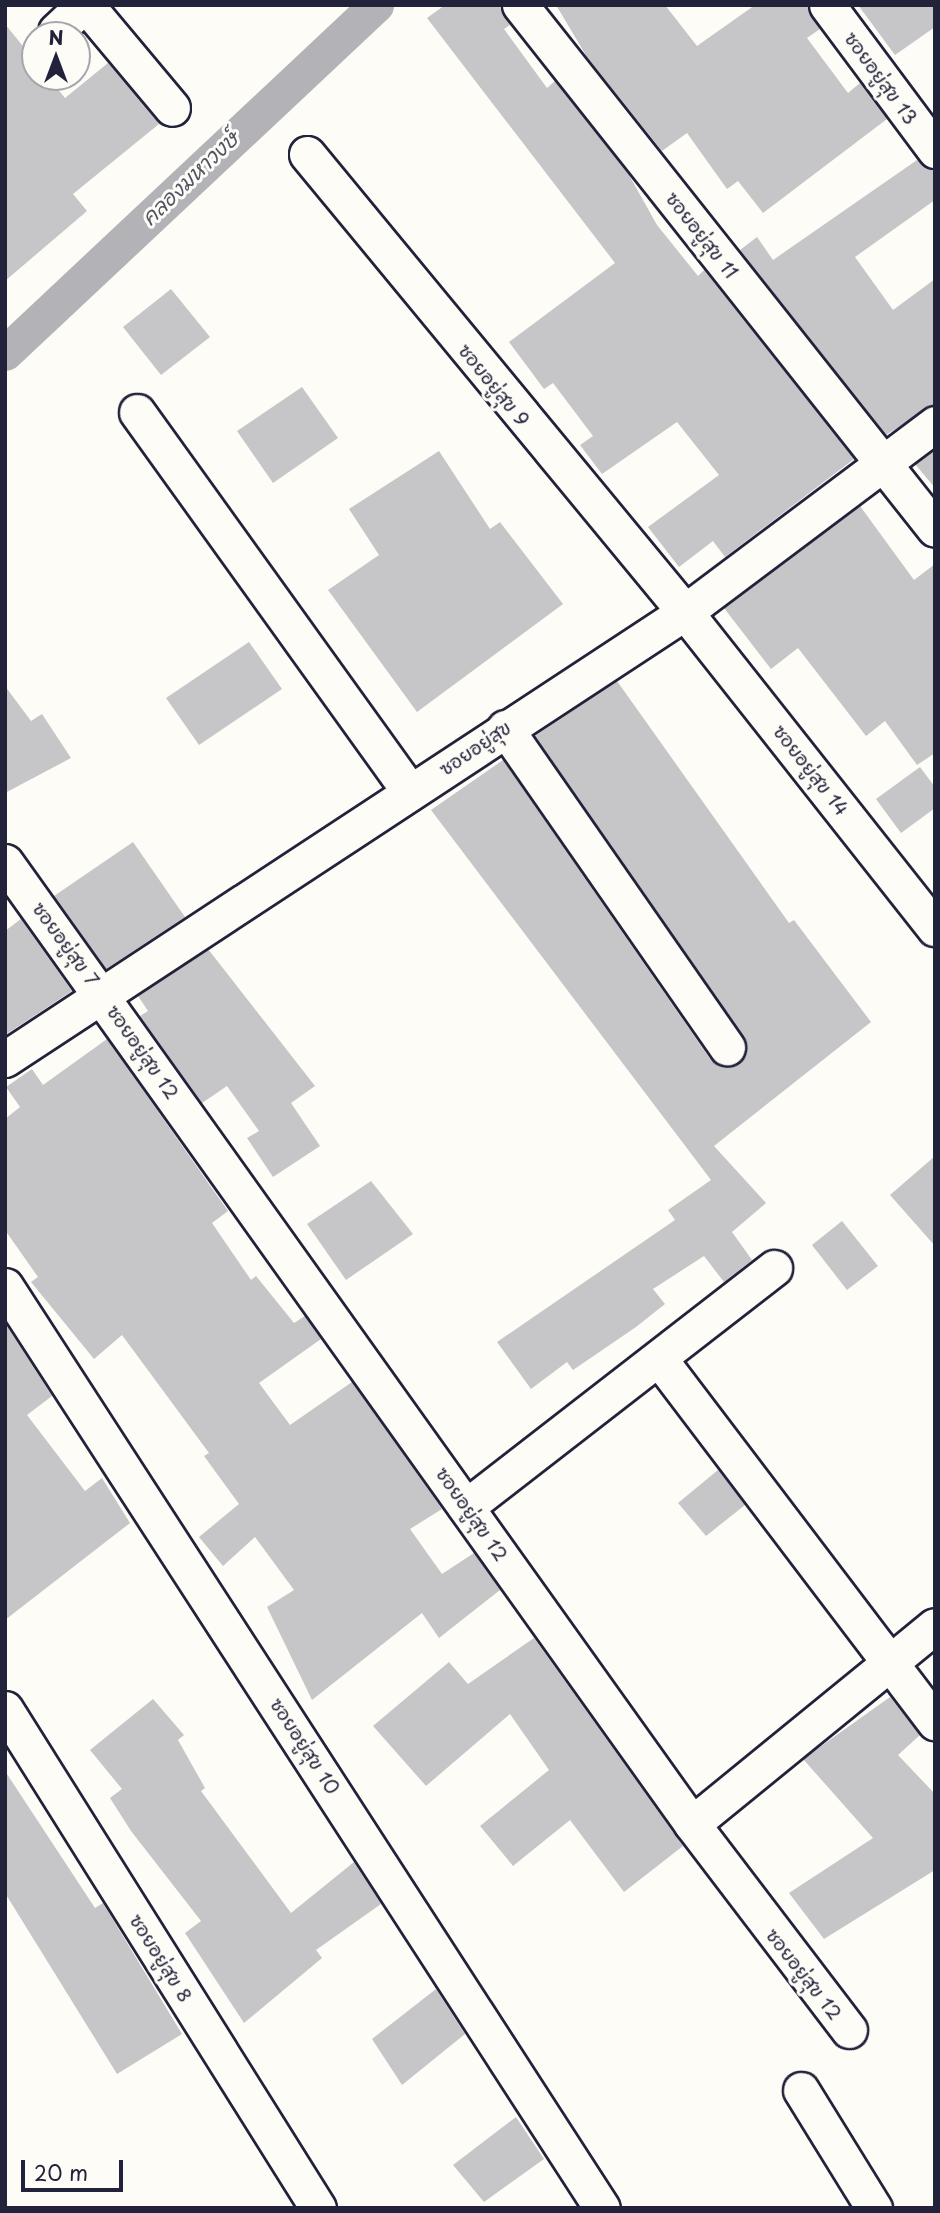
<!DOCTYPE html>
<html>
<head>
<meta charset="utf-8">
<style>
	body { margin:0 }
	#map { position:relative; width:940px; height:2213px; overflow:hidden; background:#fdfcf7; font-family:"Playpen Sans","Playpen Sans Thai",sans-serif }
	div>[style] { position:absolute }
	.canal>* { height:35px; margin:-17.5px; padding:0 17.5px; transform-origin:17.5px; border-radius:17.5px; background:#b2b2b7 }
	.building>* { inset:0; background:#c6c6c8 }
	.roads { filter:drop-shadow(2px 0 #22223b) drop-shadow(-2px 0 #22223b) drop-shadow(0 2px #22223b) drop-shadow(0 -2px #22223b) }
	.minor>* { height:35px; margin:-17.5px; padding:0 17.5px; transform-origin:17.5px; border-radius:17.5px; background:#fdfcf7 }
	span { translate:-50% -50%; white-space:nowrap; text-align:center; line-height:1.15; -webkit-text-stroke:6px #fdfcf7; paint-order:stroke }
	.street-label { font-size:19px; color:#22223b }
	.water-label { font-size:21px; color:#545466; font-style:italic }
	.frame { position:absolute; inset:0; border:7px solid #22223b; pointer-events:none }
	.north { position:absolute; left:21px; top:21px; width:70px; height:70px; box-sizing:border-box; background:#fdfcf7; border:2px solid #a5a5ac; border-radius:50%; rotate:0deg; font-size:19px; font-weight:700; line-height:28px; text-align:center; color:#22223b }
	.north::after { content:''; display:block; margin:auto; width:24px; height:32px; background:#22223b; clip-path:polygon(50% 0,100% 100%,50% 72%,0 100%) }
	.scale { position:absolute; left:21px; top:2160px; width:102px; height:32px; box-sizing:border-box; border:4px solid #22223b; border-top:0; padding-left:9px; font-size:21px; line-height:24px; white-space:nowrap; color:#22223b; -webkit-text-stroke:5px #fdfcf7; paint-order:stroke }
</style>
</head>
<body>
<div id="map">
	<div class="canal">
		<i style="left:5px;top:353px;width:509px;rotate:-43.17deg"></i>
	</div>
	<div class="building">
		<i style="clip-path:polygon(445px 5px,500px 5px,510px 25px,504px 29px,547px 88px,555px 81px,629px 175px,657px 225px,698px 276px,704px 270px,854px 459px,725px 557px,713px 541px,679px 567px,648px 527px,719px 475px,677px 422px,602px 474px,580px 445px,593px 436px,553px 383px,544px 389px,509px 342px,615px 263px,427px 18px)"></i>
		<i style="clip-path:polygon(556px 5px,665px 5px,697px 46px,755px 5px,807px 5px,820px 29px,807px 38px,848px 93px,860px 83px,887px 119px,763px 213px,738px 181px,727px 189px,687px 133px,662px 151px,587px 57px)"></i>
		<i style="clip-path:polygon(858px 5px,935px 5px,935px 27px,895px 55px)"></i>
		<i style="clip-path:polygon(5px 24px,35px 61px,35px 77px,48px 77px,65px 98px,108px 63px,159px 124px,73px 194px,87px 211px,5px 281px)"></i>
		<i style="clip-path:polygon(917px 160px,935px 170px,935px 200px,855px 257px,893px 310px,935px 279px,935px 404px,886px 435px,740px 250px,757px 237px,773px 260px)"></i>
		<i style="clip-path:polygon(171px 289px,210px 337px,161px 375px,123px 327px)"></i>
		<i style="clip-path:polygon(302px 387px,338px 438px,273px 483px,237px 431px)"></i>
		<i style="clip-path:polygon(935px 449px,935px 488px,915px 464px)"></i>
		<i style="clip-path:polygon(439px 451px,490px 529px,500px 522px,563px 604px,417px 712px,328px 590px,379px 555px,349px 509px)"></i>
		<i style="clip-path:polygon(860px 506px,914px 580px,935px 564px,935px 753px,917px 765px,885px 721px,866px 736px,798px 648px,771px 669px,724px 608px)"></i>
		<i style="clip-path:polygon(249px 642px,282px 689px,199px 745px,166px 698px)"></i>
		<i style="clip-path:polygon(617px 681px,789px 923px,794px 920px,871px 1022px,714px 1146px,766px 1203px,732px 1232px,752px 1260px,724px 1282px,704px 1256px,653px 1289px,665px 1304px,636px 1327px,573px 1370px,567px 1362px,531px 1389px,497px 1342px,675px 1220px,668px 1210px,711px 1180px,431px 810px,503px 760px,710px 1059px,729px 1068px,747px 1047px,535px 736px)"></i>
		<i style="clip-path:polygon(5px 686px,31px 721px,42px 714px,71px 758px,5px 793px)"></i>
		<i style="clip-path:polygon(920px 767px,935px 787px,935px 808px,901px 833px,876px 799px)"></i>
		<i style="clip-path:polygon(133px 842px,185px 917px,106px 969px,54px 896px)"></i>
		<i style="clip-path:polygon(21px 919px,72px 991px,5px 1035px,5px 931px)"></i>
		<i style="clip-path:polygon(208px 949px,315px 1086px,291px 1103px,320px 1146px,273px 1177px,247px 1138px,259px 1131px,227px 1086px,202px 1103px,140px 1016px,148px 1011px,138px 996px)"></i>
		<i style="clip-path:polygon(107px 1039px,228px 1211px,212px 1223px,251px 1280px,256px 1276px,294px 1323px,305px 1316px,321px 1339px,259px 1383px,290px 1425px,352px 1382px,442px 1509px,410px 1529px,442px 1574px,474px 1553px,500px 1590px,439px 1638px,422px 1613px,312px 1700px,267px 1607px,294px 1590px,255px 1537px,223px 1566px,199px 1537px,239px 1504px,204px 1456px,209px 1453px,122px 1335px,94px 1359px,31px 1282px,38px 1277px,5px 1230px,5px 1119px,20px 1107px,6px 1087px,32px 1069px,43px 1085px)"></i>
		<i style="clip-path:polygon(935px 1156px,935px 1246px,890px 1195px)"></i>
		<i style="clip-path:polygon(371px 1181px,413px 1234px,346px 1280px,307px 1224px)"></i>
		<i style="clip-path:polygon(842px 1221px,878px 1266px,847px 1290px,812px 1245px)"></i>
		<i style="clip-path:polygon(5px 1323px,52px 1396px,27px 1415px,85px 1491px,102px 1478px,130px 1523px,5px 1620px)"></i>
		<i style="clip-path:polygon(718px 1470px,745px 1505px,706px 1536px,678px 1503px)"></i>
		<i style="clip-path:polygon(534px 1638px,683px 1846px,624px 1892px,570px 1820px,513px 1866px,480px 1826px,549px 1770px,510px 1714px,426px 1786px,373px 1726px,449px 1662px,468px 1684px)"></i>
		<i style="clip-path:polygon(890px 1697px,920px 1735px,898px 1755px,935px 1794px,935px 1870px,824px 1939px,789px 1893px,873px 1838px,803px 1759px)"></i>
		<i style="clip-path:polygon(153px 1699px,184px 1735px,178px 1740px,205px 1788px,201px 1791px,291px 1913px,354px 1862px,381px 1904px,316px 1950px,322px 1958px,244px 2023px,185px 1933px,201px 1921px,131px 1831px,110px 1798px,122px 1789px,90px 1750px)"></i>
		<i style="clip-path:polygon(5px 1771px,95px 1908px,103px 1903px,182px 2034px,117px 2074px,5px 1893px)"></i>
		<i style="clip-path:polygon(436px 1989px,465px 2034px,402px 2085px,372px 2039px)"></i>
		<i style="clip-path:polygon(516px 2117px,544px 2159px,484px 2202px,453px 2165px)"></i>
	</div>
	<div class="roads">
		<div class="minor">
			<i style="left:86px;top:5px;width:134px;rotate:50.1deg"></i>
			<i style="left:520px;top:5px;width:668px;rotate:51.62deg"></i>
			<i style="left:827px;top:5px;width:181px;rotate:53.3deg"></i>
			<i style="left:56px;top:31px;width:38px;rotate:-43deg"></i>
			<i style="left:307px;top:154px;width:594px;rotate:50.47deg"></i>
			<i style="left:685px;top:612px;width:403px;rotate:51.7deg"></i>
			<i style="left:137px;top:412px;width:468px;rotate:54.3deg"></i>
			<i style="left:505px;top:728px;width:389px;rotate:55.2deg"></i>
			<i style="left:5px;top:862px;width:1182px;rotate:54.47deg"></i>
			<i style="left:692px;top:1824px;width:259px;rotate:52.7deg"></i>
			<i style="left:5px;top:1059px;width:814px;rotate:-33.32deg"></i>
			<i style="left:685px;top:612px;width:313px;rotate:-36.9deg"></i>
			<i style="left:5px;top:1286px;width:1098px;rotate:57.08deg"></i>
			<i style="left:660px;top:1360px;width:455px;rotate:52.8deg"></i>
			<i style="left:466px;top:1507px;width:390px;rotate:-37.8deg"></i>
			<i style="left:5px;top:1709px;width:589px;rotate:57.9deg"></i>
			<i style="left:692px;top:1824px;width:313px;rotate:-39.2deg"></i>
			<i style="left:801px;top:2090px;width:139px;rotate:58.3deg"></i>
		</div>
	</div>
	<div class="street-label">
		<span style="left:881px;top:78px;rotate:54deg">ซอยอยู่สุข 13</span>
		<span style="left:702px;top:235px;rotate:52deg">ซอยอยู่สุข 11</span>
		<span style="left:494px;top:385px;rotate:51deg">ซอยอยู่สุข 9</span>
		<span style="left:475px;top:748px;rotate:-34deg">ซอยอยู่สุข</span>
		<span style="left:811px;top:770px;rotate:52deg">ซอยอยู่สุข 14</span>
		<span style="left:66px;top:944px;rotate:54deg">ซอยอยู่สุข 7</span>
		<span style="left:143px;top:1052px;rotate:55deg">ซอยอยู่สุข 12</span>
		<span style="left:472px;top:1514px;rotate:55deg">ซอยอยู่สุข 12</span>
		<span style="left:305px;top:1746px;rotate:57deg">ซอยอยู่สุข 10</span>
		<span style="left:161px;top:1958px;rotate:58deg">ซอยอยู่สุข 8</span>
		<span style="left:804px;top:1974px;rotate:52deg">ซอยอยู่สุข 12</span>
	</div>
	<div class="water-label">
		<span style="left:189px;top:177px;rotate:-44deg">คลองมหาวงษ์</span>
	</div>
	<div class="frame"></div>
	<div class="north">N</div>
	<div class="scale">20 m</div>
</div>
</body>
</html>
